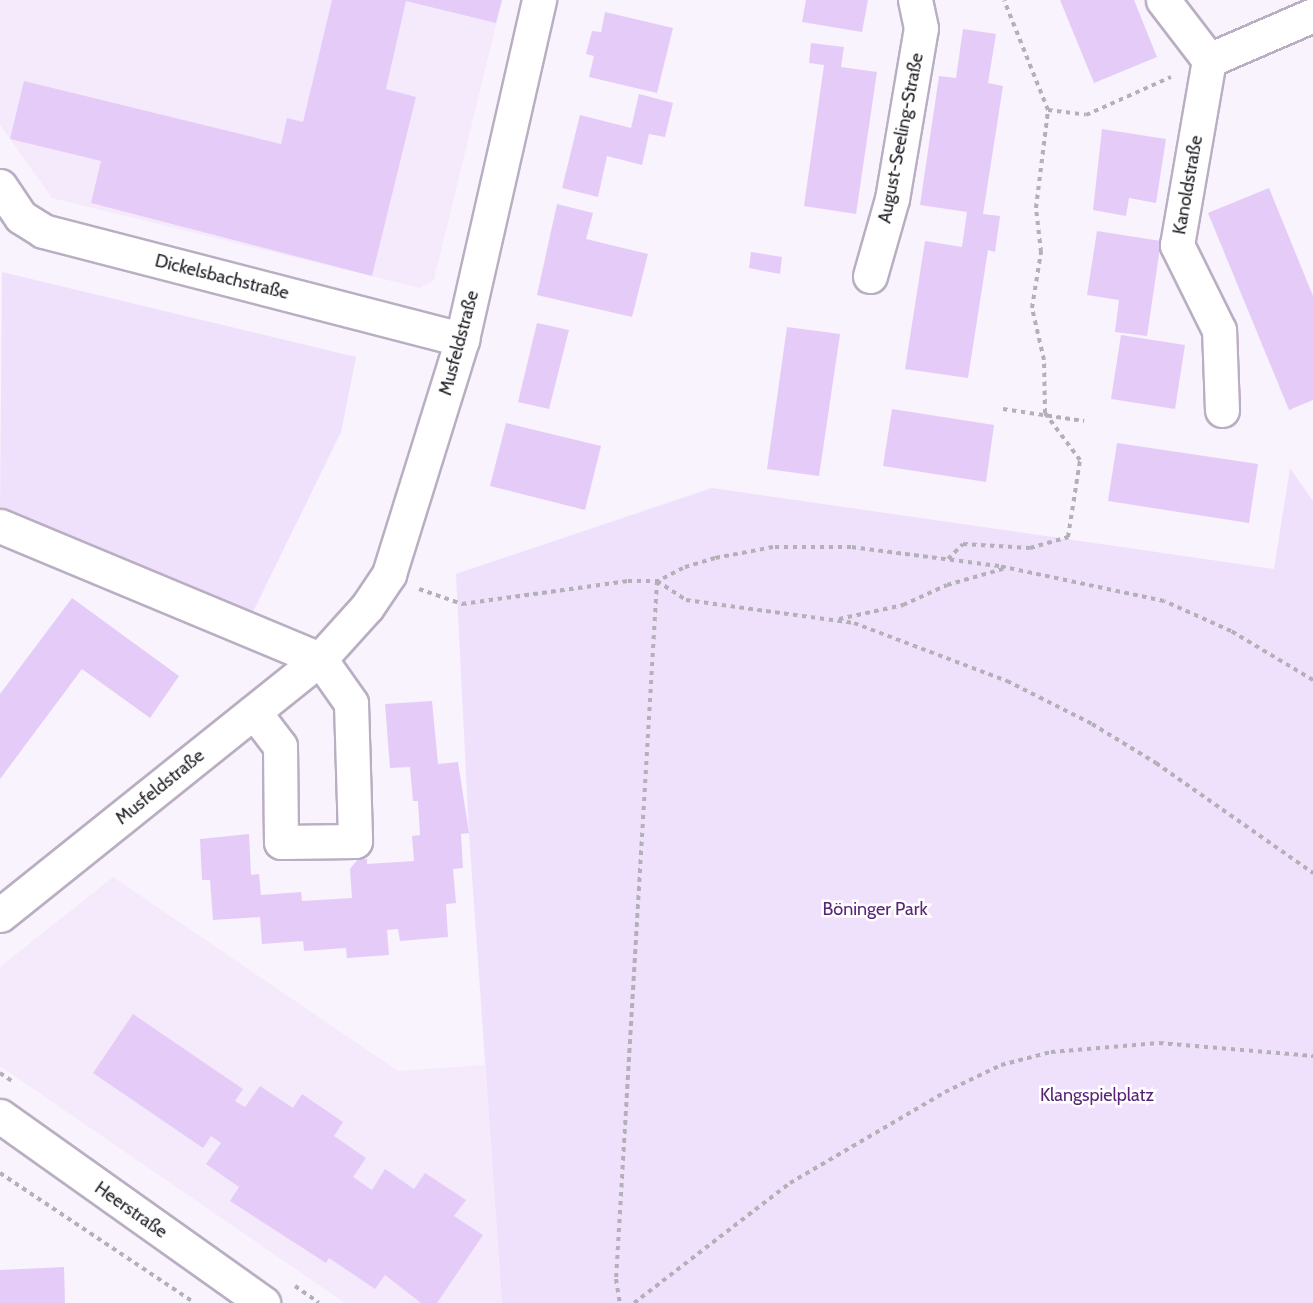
<!DOCTYPE html>
<html>
<head>
<meta charset="utf-8">
<style>
	body { margin:0 }
	#map { position:relative; width:1313px; height:1303px; overflow:hidden; background:#f8f3fc; font-family:Cabin,sans-serif }
	div>[style] { position:absolute }
	.built>* { inset:0; background:#f4eafc }
	.green>* { inset:0; background:#efe1fb }
	.building>* { inset:0; background:#e5ccf8 }
	.path>* { height:4px; margin-top:-2px; transform-origin:0; background:repeating-linear-gradient(90deg,#b4b0b8 0 4.5px,transparent 0 9px) }
	.roads { filter:drop-shadow(2px 0 #baaec3) drop-shadow(-2px 0 #baaec3) drop-shadow(0 2px #baaec3) drop-shadow(0 -2px #baaec3) }
	.minor>* { height:33px; margin:-16.5px; padding:0 16.5px; transform-origin:16.5px; border-radius:16.5px; background:#fff }
	span { translate:-50% -50%; white-space:nowrap; text-align:center; line-height:1.15; -webkit-text-stroke:5px #fff; paint-order:stroke }
	.street-label { font-size:18px; color:#211d25 }
	.park-label { font-size:18px; color:#582477 }
</style>
</head>
<body>
<div id="map">
	<div class="built">
		<i style="clip-path:polygon(0 0,502px 0,434px 280px,420px 288px,52px 198px,0 125px)"></i>
		<i style="clip-path:polygon(113px 877px,398px 1071px,485px 1065px,502px 1303px,345px 1303px,0 1066px,0 967px)"></i>
	</div>
	<div class="green">
		<i style="clip-path:polygon(2px 272px,356px 357px,341px 432px,251px 616px,0 511px)"></i>
		<i style="clip-path:polygon(1290px 468px,1313px 501px,1313px 1303px,502px 1303px,469px 833px,456px 574px,712px 488px,1274px 569px)"></i>
	</div>
	<div class="building">
		<i style="clip-path:polygon(332px 0,502px 0,496px 23px,406px 1px,386px 89px,416px 97px,372px 276px,91px 203px,101px 161px,10px 139px,24px 81px,281px 144px,287px 118px,303px 122px)"></i>
		<i style="clip-path:polygon(806px 0,868px 0,862px 32px,802px 22px)"></i>
		<i style="clip-path:polygon(1060px 0,1134px 0,1157px 57px,1094px 83px)"></i>
		<i style="clip-path:polygon(605px 12px,673px 28px,657px 93px,589px 77px,594px 56px,586px 54px,592px 31px,601px 32px)"></i>
		<i style="clip-path:polygon(963px 29px,996px 34px,988px 83px,1003px 86px,983px 214px,1000px 216px,995px 252px,988px 250px,968px 378px,905px 369px,925px 241px,962px 247px,967px 212px,920px 205px,939px 76px,956px 78px)"></i>
		<i style="clip-path:polygon(811px 43px,844px 47px,841px 67px,877px 72px,856px 214px,804px 206px,824px 65px,809px 63px)"></i>
		<i style="clip-path:polygon(639px 94px,673px 103px,665px 137px,649px 134px,642px 165px,607px 156px,598px 197px,562px 188px,580px 115px,631px 128px)"></i>
		<i style="clip-path:polygon(1102px 129px,1166px 139px,1156px 203px,1129px 198px,1126px 216px,1093px 210px)"></i>
		<i style="clip-path:polygon(1269px 188px,1313px 296px,1313px 400px,1289px 410px,1208px 213px)"></i>
		<i style="clip-path:polygon(557px 204px,593px 213px,586px 239px,648px 254px,632px 317px,537px 295px)"></i>
		<i style="clip-path:polygon(1097px 231px,1161px 241px,1147px 336px,1115px 332px,1119px 300px,1087px 295px)"></i>
		<i style="clip-path:polygon(751px 252px,782px 257px,780px 274px,749px 268px)"></i>
		<i style="clip-path:polygon(537px 323px,569px 330px,549px 409px,518px 402px)"></i>
		<i style="clip-path:polygon(787px 327px,840px 334px,819px 476px,767px 469px)"></i>
		<i style="clip-path:polygon(1121px 335px,1185px 345px,1175px 409px,1111px 399px)"></i>
		<i style="clip-path:polygon(892px 409px,994px 425px,986px 482px,883px 466px)"></i>
		<i style="clip-path:polygon(506px 423px,601px 446px,585px 510px,490px 486px)"></i>
		<i style="clip-path:polygon(1117px 443px,1258px 464px,1249px 523px,1108px 501px)"></i>
		<i style="clip-path:polygon(72px 598px,179px 676px,150px 718px,82px 669px,0 779px,0 694px)"></i>
		<i style="clip-path:polygon(432px 701px,438px 764px,458px 762px,469px 833px,461px 834px,463px 868px,453px 869px,456px 903px,446px 904px,448px 937px,400px 941px,398px 929px,387px 930px,389px 955px,347px 958px,346px 948px,304px 951px,303px 941px,262px 944px,260px 917px,213px 920px,210px 880px,202px 880px,200px 839px,249px 834px,251px 875px,259px 874px,261px 895px,301px 892px,302px 901px,352px 898px,350px 869px,358px 859px,367px 859px,367px 864px,414px 861px,412px 836px,420px 835px,418px 801px,413px 801px,410px 767px,390px 768px,385px 704px)"></i>
		<i style="clip-path:polygon(133px 1014px,243px 1089px,235px 1101px,245px 1107px,260px 1086px,293px 1108px,302px 1094px,343px 1122px,334px 1136px,366px 1158px,353px 1177px,372px 1190px,385px 1169px,414px 1189px,425px 1173px,466px 1200px,454px 1216px,483px 1235px,437px 1303px,421px 1303px,385px 1275px,375px 1289px,329px 1258px,326px 1263px,230px 1201px,239px 1187px,206px 1164px,221px 1143px,211px 1136px,203px 1148px,93px 1073px)"></i>
		<i style="clip-path:polygon(64px 1267px,65px 1303px,0 1303px,0 1270px)"></i>
	</div>
	<div class="path">
		<i style="left:1048px;top:110px;width:38px;rotate:7deg"></i>
		<i style="left:1086px;top:115px;width:93px;rotate:-24.1deg"></i>
		<i style="left:1003px;top:409px;width:82px;rotate:8.4deg"></i>
		<i style="left:948px;top:559px;width:21px;rotate:-45deg"></i>
		<i style="left:963px;top:544px;width:67px;rotate:3.4deg"></i>
		<i style="left:1030px;top:548px;width:40px;rotate:-16deg"></i>
		<i style="left:1068px;top:537px;width:78px;rotate:-81.1deg"></i>
		<i style="left:1080px;top:460px;width:59px;rotate:-126.7deg"></i>
		<i style="left:1045px;top:413px;width:53px;rotate:-91.1deg"></i>
		<i style="left:1044px;top:360px;width:53px;rotate:-103deg"></i>
		<i style="left:1032px;top:308px;width:57px;rotate:-80.9deg"></i>
		<i style="left:1041px;top:252px;width:44px;rotate:-96.5deg"></i>
		<i style="left:1036px;top:208px;width:99px;rotate:-83deg"></i>
		<i style="left:1048px;top:110px;width:118px;rotate:-111.8deg"></i>
		<i style="left:419px;top:589px;width:46px;rotate:19.2deg"></i>
		<i style="left:462px;top:604px;width:168px;rotate:-7.9deg"></i>
		<i style="left:628px;top:581px;width:29px"></i>
		<i style="left:657px;top:581px;width:699px;rotate:93.36deg"></i>
		<i style="left:616px;top:1279px;width:24px;rotate:81deg"></i>
		<i style="left:839px;top:619px;width:66px;rotate:-12.3deg"></i>
		<i style="left:903px;top:605px;width:48px;rotate:-24.4deg"></i>
		<i style="left:947px;top:585px;width:61px;rotate:-16.1deg"></i>
		<i style="left:1313px;top:680px;width:96px;rotate:-149.1deg"></i>
		<i style="left:1231px;top:631px;width:73px;rotate:-155.9deg"></i>
		<i style="left:1164px;top:601px;width:169px;rotate:-168deg"></i>
		<i style="left:999px;top:566px;width:149px;rotate:-172.7deg"></i>
		<i style="left:851px;top:547px;width:78px;rotate:180deg"></i>
		<i style="left:773px;top:547px;width:59px;rotate:169.3deg"></i>
		<i style="left:715px;top:558px;width:34px;rotate:163deg"></i>
		<i style="left:683px;top:568px;width:29px;rotate:153deg"></i>
		<i style="left:657px;top:581px;width:35px;rotate:33deg"></i>
		<i style="left:686px;top:600px;width:170px;rotate:7.8deg"></i>
		<i style="left:854px;top:623px;width:164px;rotate:20.8deg"></i>
		<i style="left:1007px;top:681px;width:95px;rotate:26.8deg"></i>
		<i style="left:1092px;top:724px;width:75px;rotate:31.4deg"></i>
		<i style="left:1156px;top:763px;width:192px;rotate:35deg"></i>
		<i style="left:0;top:1073px;width:14px;rotate:34deg"></i>
		<i style="left:0;top:1173px;width:234px;rotate:33.7deg"></i>
		<i style="left:295px;top:1286px;width:29px;rotate:35deg"></i>
		<i style="left:634px;top:1303px;width:197px;rotate:-37.6deg"></i>
		<i style="left:790px;top:1183px;width:180px;rotate:-30.4deg"></i>
		<i style="left:945px;top:1092px;width:62px;rotate:-25.7deg"></i>
		<i style="left:1001px;top:1065px;width:52px;rotate:-14.6deg"></i>
		<i style="left:1051px;top:1052px;width:108px;rotate:-4.8deg"></i>
		<i style="left:1159px;top:1043px;width:155px;rotate:4.8deg"></i>
	</div>
	<div class="roads">
		<div class="minor">
			<i style="left:1163px;top:0;width:76px;rotate:52.5deg"></i>
			<i style="left:0;top:186px;width:37px;rotate:56deg"></i>
			<i style="left:21px;top:217px;width:26px;rotate:32deg"></i>
			<i style="left:43px;top:231px;width:433px;rotate:14.5deg"></i>
			<i style="left:870px;top:276px;width:80px;rotate:-74.1deg"></i>
			<i style="left:892px;top:199px;width:173px;rotate:-80.4deg"></i>
			<i style="left:921px;top:28px;width:29px;rotate:-102deg"></i>
			<i style="left:1222px;top:410px;width:80px;rotate:-92.1deg"></i>
			<i style="left:1219px;top:330px;width:95px;rotate:-116.3deg"></i>
			<i style="left:1177px;top:245px;width:188px;rotate:-80.2deg"></i>
			<i style="left:1209px;top:60px;width:113px;rotate:-23.4deg"></i>
			<i style="left:0;top:526px;width:347px;rotate:22.6deg"></i>
			<i style="left:320px;top:659px;width:54px;rotate:54.8deg"></i>
			<i style="left:351px;top:703px;width:138px;rotate:88.3deg"></i>
			<i style="left:355px;top:841px;width:74px;rotate:179.2deg"></i>
			<i style="left:281px;top:842px;width:96px;rotate:-90.6deg"></i>
			<i style="left:280px;top:746px;width:43px;rotate:-127.4deg"></i>
			<i style="left:0;top:915px;width:410px;rotate:-38.7deg"></i>
			<i style="left:320px;top:659px;width:70px;rotate:-47.9deg"></i>
			<i style="left:367px;top:607px;width:40px;rotate:-56deg"></i>
			<i style="left:389px;top:574px;width:246px;rotate:-72.7deg"></i>
			<i style="left:462px;top:339px;width:348px;rotate:-77.2deg"></i>
			<i style="left:0;top:1116px;width:323px;rotate:35.4deg"></i>
		</div>
	</div>
	<div class="street-label">
		<span style="left:901px;top:138px;rotate:-79deg">August-Seeling-Straße</span>
		<span style="left:1188px;top:185px;rotate:-80deg">Kanoldstraße</span>
		<span style="left:222px;top:277px;rotate:14deg">Dickelsbachstraße</span>
		<span style="left:459px;top:343px;rotate:-75deg">Musfeldstraße</span>
		<span style="left:160px;top:787px;rotate:-39deg">Musfeldstraße</span>
		<span style="left:131px;top:1210px;rotate:35deg">Heerstraße</span>
	</div>
	<div class="park-label">
		<span style="left:875px;top:909px">Böninger Park</span>
		<span style="left:1097px;top:1095px">Klangspielplatz</span>
	</div>
</div>
</body>
</html>
